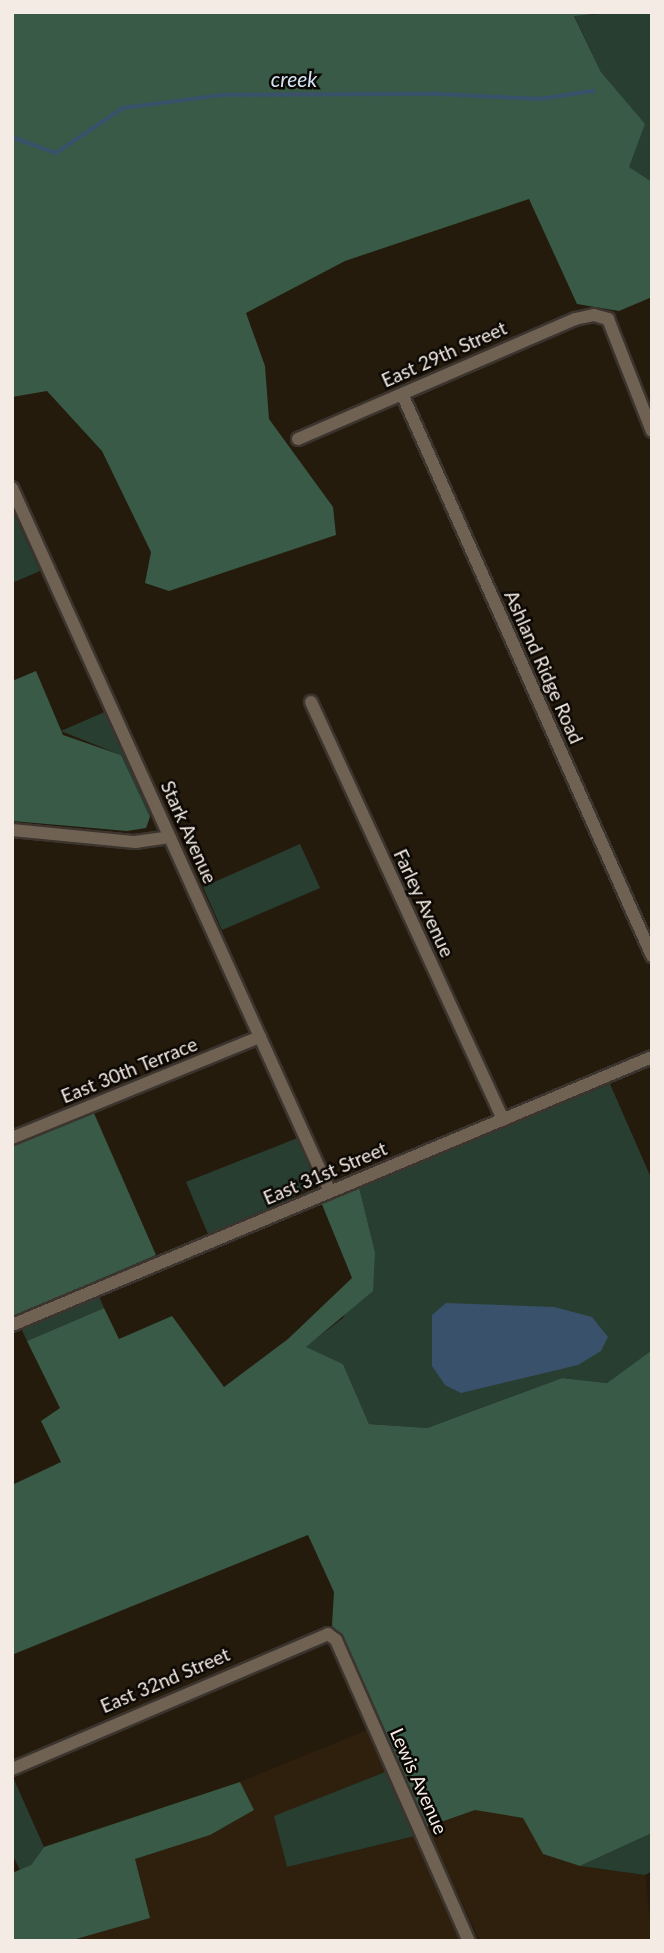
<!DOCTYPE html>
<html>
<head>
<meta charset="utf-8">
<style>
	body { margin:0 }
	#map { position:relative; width:664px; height:1953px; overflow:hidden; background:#251b0d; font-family:Lato,sans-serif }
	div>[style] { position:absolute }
	.built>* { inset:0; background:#2e200d }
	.green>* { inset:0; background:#283e31 }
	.forest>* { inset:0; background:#385a47 }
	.water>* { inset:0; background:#39516a }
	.stream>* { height:3.5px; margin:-1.75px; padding:0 1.75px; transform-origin:1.75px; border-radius:1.75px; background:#39516a }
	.roads { filter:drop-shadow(2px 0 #3c342e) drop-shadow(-2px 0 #3c342e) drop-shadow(0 2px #3c342e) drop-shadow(0 -2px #3c342e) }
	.minor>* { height:12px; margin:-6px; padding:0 6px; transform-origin:6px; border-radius:6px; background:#6f6253 }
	span { translate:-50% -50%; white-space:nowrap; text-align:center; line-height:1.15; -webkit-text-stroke:5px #0b0703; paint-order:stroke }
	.street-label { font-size:19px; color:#f4ece4 }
	.water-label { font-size:21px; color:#d1e3f6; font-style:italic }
	.frame { position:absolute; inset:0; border:14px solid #f4ece4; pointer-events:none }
</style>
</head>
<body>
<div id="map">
	<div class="built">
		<i style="clip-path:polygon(367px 1730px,385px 1772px,275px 1816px,287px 1867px,415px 1836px,463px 1941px,69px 1941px,149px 1918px,135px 1859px,210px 1835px,254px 1810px,240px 1782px)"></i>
		<i style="clip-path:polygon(475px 1810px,523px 1818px,543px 1854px,580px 1866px,645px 1875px,652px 1941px,480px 1941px,427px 1828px)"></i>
	</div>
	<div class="green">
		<i style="clip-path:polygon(652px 12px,652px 182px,628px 167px,644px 124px,601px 72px,574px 15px)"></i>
		<i style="clip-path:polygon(12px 509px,40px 571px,12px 583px)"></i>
		<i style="clip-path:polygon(107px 711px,150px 806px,150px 817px,121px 755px,61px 731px)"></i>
		<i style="clip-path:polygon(300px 844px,320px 888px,222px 930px,203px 887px)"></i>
		<i style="clip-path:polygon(610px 1084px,652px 1180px,652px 1350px,607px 1383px,562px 1378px,427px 1428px,369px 1424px,343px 1364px,305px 1347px,343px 1318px,375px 1252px,359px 1187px)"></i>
		<i style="clip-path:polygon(300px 1137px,314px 1183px,290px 1199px,208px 1234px,186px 1182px)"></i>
		<i style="clip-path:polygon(98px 1294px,104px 1308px,27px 1341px,21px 1328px)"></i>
		<i style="clip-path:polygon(385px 1772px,415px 1836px,287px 1867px,274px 1816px)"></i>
		<i style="clip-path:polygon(12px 1775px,44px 1847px,31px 1865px,20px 1870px,12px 1854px)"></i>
		<i style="clip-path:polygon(652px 1833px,652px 1871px,645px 1875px,580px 1866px)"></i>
	</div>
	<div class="forest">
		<i style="clip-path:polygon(12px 12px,612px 12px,574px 16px,601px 72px,645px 124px,629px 167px,652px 182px,652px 297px,619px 311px,577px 304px,529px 199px,345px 261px,246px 313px,265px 366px,269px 419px,333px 507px,336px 535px,169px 591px,145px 583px,151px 552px,102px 451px,47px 391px,12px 397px)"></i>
		<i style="clip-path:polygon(36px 671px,63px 735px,121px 755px,150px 817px,146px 828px,127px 831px,12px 821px,12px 681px)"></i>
		<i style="clip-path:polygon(93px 1111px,156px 1255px,12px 1317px,12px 1145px)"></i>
		<i style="clip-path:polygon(359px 1187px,375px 1252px,373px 1291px,306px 1347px,343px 1364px,369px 1424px,427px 1428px,562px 1378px,607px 1383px,652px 1350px,652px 1833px,580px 1866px,543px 1854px,523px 1818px,475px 1810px,427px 1827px,332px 1625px,334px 1592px,308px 1535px,14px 1654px,12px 1650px,12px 1485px,61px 1462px,41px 1421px,60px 1408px,27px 1341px,104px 1308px,119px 1339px,172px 1316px,224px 1387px,288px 1339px,352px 1278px,321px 1202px)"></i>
		<i style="clip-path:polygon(240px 1782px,254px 1810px,210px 1835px,135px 1859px,150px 1918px,69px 1941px,12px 1941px,12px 1873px,31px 1865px,44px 1847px)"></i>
	</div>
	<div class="water">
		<i style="clip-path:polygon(446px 1303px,554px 1307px,592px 1317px,608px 1337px,601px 1351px,578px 1365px,461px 1393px,445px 1385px,432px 1366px,432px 1315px)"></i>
	</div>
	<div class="stream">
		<i style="left:12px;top:137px;width:47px;rotate:20deg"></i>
		<i style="left:56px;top:153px;width:81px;rotate:-33.9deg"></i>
		<i style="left:123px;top:108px;width:100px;rotate:-7.5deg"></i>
		<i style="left:222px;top:95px;width:215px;rotate:-0.3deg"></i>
		<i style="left:437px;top:94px;width:103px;rotate:2.8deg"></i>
		<i style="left:540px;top:99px;width:54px;rotate:-8.6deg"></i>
	</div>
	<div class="roads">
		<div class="minor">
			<i style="left:402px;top:394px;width:615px;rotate:66.02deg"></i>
			<i style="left:298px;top:439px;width:302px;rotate:-23.4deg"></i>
			<i style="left:575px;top:319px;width:19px;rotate:-12deg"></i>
			<i style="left:594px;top:315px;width:15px;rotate:16deg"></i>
			<i style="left:608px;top:319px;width:120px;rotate:68.6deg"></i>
			<i style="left:12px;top:488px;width:772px;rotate:65.69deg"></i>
			<i style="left:311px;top:702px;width:460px;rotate:65.3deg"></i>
			<i style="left:12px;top:830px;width:124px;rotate:5.6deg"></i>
			<i style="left:135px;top:842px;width:35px;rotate:-8deg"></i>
			<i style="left:12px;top:1138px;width:268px;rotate:-22.2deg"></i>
			<i style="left:12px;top:1325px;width:694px;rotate:-22.72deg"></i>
			<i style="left:12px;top:1769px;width:344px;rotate:-23.1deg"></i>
			<i style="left:328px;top:1634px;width:10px;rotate:37deg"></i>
			<i style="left:336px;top:1640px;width:329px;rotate:66.2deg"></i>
		</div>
	</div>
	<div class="street-label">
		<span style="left:444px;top:354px;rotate:-24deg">East 29th Street</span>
		<span style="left:544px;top:667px;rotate:66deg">Ashland Ridge Road</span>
		<span style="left:189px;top:832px;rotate:66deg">Stark Avenue</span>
		<span style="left:424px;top:903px;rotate:65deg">Farley Avenue</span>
		<span style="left:129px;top:1070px;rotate:-22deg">East 30th Terrace</span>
		<span style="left:325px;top:1173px;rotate:-23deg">East 31st Street</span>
		<span style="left:165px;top:1680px;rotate:-23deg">East 32nd Street</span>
		<span style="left:419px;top:1781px;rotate:66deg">Lewis Avenue</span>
	</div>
	<div class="water-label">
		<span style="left:294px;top:79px">creek</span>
	</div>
	<div class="frame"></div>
</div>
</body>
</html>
